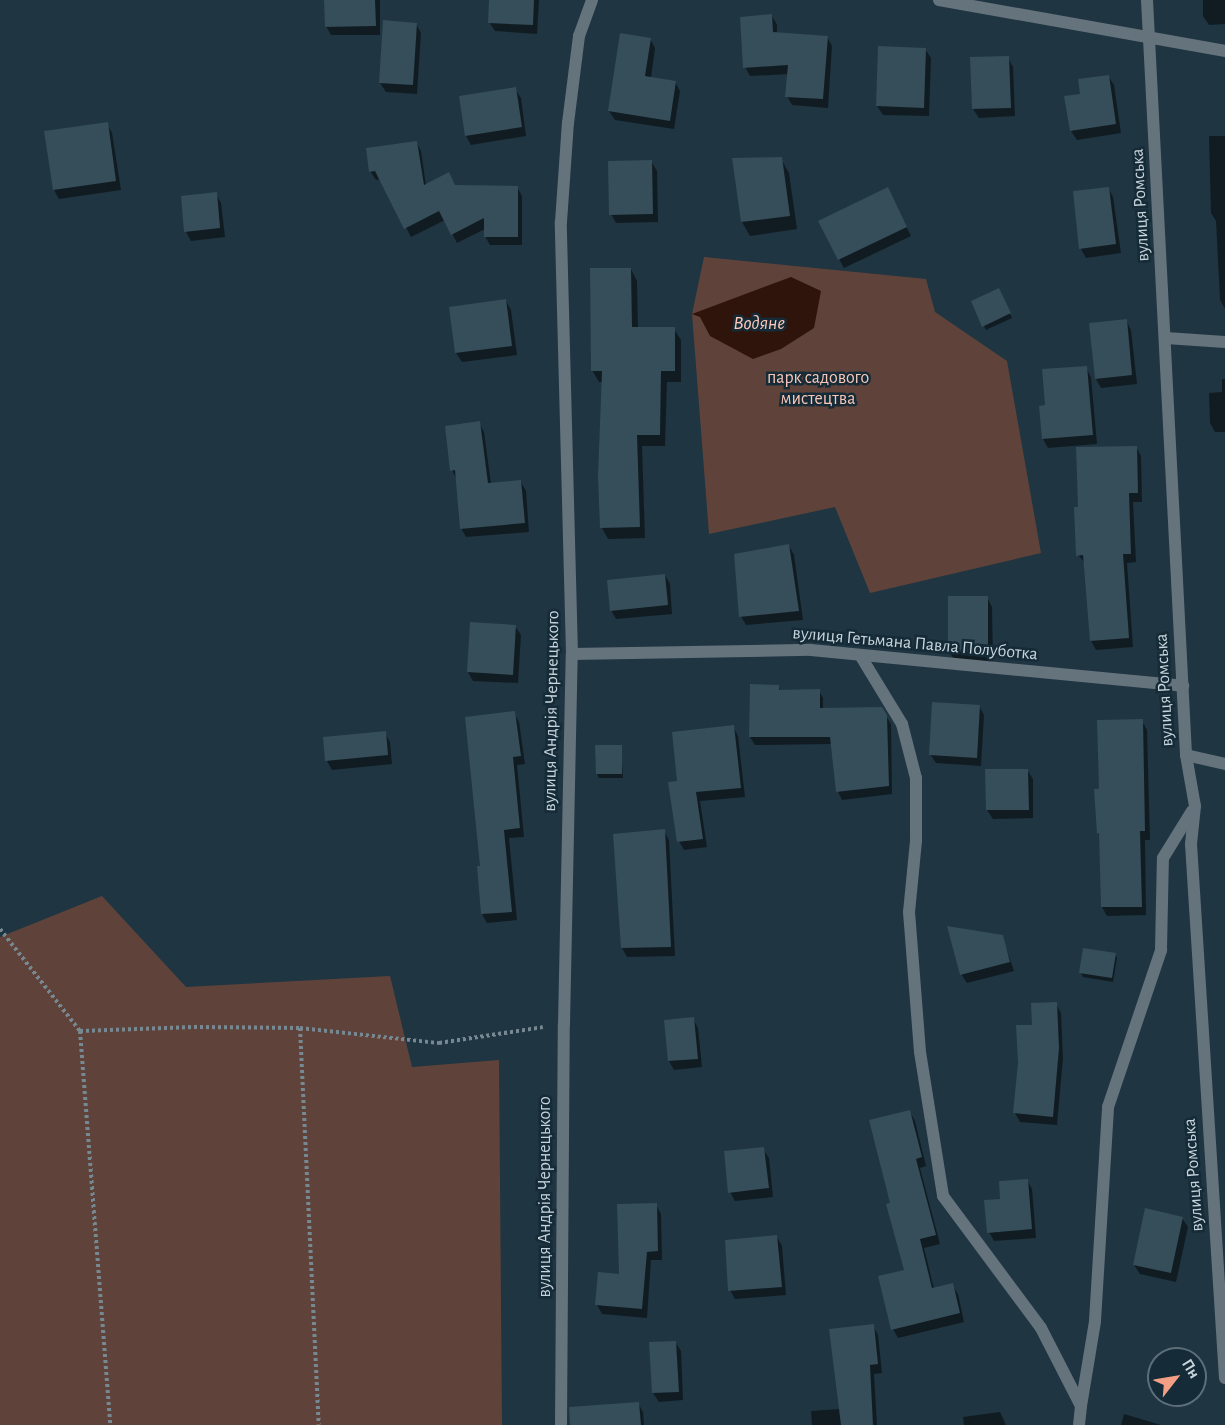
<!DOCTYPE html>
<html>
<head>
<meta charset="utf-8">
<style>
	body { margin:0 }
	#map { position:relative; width:1225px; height:1425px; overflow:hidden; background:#1f3541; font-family:"Alegreya Sans",sans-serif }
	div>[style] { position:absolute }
	.green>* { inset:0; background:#5f433a }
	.water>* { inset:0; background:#2f140b }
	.shadow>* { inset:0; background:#0007 }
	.building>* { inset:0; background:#364d5a }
	.path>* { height:4px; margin-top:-2px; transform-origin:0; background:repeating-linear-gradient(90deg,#768891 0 3px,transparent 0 6px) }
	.minor>* { height:12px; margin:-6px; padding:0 6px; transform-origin:6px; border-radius:6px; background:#65737c }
	.tertiary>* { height:12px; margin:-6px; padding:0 6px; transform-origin:6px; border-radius:6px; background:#65737c }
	span { translate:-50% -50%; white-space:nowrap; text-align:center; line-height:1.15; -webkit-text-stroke:5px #152b37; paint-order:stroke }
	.street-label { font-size:18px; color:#c7d4dc }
	.park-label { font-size:18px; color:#fac7b7 }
	.water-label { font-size:20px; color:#fecbbb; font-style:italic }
	.north { position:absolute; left:1147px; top:1347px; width:60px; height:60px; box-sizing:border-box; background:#152b37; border:2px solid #5c6f79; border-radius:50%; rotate:59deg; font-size:16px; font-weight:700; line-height:24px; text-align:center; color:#c7d4dc }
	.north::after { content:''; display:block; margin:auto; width:21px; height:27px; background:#f39f85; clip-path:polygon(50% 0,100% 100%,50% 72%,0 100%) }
</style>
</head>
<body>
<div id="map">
	<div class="green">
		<i style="clip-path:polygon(704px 257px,926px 279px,935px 312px,1007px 361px,1041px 553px,870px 593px,835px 507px,709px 534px,692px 314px)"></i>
		<i style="clip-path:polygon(102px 896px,186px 987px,390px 976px,412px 1067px,499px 1060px,502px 1425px,0 1425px,0 937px)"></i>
	</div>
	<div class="water">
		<i style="clip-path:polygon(791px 277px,821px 291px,814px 328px,781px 349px,753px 359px,710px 336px,700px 317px,692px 314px)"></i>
	</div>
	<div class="shadow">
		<i style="clip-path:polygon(326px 0,380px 0,380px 35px,331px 35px,326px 26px)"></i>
		<i style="clip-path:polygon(490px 0,539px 0,537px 34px,495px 31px,489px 22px)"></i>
		<i style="clip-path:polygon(1203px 0,1225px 0,1225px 24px,1209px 25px,1203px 16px)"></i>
		<i style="clip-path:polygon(772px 16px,777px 25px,777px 34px,827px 37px,832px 46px,828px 108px,792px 105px,787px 96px,789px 74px,750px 76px,745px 67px)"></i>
		<i style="clip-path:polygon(416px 24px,421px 33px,417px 94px,386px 92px,380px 83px)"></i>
		<i style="clip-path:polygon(650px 39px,655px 48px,651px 78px,675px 82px,680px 91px,674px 129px,615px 120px,609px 111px)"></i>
		<i style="clip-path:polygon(925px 49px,931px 58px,929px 116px,883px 115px,877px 106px)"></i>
		<i style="clip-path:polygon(1008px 58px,1013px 67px,1015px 116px,979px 118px,973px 109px)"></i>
		<i style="clip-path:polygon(1108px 76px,1114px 85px,1121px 133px,1077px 140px,1071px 131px,1066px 98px,1082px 95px)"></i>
		<i style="clip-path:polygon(515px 89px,521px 98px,526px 136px,471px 145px,466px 136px)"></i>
		<i style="clip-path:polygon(107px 124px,112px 133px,121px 190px,59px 199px,54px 190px)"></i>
		<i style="clip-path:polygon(1209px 136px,1225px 136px,1225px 309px,1220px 300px,1216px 221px,1211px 213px)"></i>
		<i style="clip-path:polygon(416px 142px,421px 151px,426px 186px,517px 187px,522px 196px,522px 245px,490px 245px,485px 236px,485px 229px,457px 243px,445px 220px,411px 237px,381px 179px,376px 180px,370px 171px)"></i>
		<i style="clip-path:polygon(781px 159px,789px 173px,797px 229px,750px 236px,742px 222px)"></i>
		<i style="clip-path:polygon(651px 161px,657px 171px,658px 222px,616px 223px,611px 214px)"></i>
		<i style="clip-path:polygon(1108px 188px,1113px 197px,1121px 253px,1086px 258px,1081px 249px)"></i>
		<i style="clip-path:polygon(216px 194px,221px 203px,225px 237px,191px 241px,186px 232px)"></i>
		<i style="clip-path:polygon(892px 198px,911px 236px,844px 268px,839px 259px)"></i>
		<i style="clip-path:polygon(631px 269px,637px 281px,638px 329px,674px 329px,681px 340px,681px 382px,667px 382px,665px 446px,642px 446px,645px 538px,608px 539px,602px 528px,603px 382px,599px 382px,592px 370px)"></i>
		<i style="clip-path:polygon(1001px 294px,1012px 318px,986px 330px,984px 326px)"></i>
		<i style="clip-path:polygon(506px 301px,511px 310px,517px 355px,462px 362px,456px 353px)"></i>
		<i style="clip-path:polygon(1126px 320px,1131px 330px,1137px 384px,1101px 388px,1096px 379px)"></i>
		<i style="clip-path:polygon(1086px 368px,1091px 377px,1097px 444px,1048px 448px,1043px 439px)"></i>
		<i style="clip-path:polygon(1222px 379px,1225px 379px,1225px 432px,1215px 432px,1210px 423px,1209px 393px,1222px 392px)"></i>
		<i style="clip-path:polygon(479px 423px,484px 432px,491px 484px,521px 482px,526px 491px,529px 532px,466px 537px,461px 528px,457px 480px,452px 470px)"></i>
		<i style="clip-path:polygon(1136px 447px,1141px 456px,1142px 502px,1133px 502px,1136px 562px,1127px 563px,1133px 647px,1096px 650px,1091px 641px,1086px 564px,1078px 555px,1080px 508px)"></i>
		<i style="clip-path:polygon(789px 546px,794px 555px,803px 620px,746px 625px,741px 616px)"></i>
		<i style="clip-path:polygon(665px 575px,670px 584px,672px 614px,616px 619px,611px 610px)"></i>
		<i style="clip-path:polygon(987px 597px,992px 607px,993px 661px,955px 661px,949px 651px)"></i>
		<i style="clip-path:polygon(515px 626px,521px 635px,518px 683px,473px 681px,468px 672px)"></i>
		<i style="clip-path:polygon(778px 686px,781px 692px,819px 691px,823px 698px,823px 710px,881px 708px,891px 724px,892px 794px,842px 800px,838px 792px,832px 744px,755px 745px,750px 737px)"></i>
		<i style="clip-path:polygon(979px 706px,984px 715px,981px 766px,936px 763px,930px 754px)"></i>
		<i style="clip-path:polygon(514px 713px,519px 722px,525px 764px,517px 765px,524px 837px,509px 838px,517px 920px,487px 923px,482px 914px)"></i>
		<i style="clip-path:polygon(1142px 721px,1147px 730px,1150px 840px,1145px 840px,1146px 915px,1107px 916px,1102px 907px,1101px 838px,1098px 833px,1100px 790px)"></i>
		<i style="clip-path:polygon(733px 727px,738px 736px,745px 797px,700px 801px,707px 847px,684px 850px,679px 841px,679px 782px)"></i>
		<i style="clip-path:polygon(385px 733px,390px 742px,392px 764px,332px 770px,327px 761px)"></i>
		<i style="clip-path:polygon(621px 747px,623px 778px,599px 778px,597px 774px)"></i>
		<i style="clip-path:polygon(1027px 770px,1033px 779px,1033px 818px,993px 819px,987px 810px)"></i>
		<i style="clip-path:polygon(664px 831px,669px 840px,675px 956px,627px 957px,622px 948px)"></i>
		<i style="clip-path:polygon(1002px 936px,1014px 971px,967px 983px,961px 974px)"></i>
		<i style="clip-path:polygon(1115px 954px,1117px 958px,1113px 982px,1083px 977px,1081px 973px)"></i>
		<i style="clip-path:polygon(1056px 1004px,1061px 1013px,1063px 1058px,1057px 1125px,1020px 1122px,1015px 1113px,1033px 1026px)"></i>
		<i style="clip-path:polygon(693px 1019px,698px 1028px,702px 1067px,674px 1070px,669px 1061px,665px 1021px)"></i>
		<i style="clip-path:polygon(910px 1112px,915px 1121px,926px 1166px,920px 1168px,940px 1244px,924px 1248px,934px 1289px,952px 1285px,958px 1294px,964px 1322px,898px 1338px,893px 1329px,906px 1272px,892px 1204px)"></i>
		<i style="clip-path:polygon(763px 1149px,769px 1158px,773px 1197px,735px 1201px,730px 1192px)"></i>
		<i style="clip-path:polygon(1027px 1180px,1032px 1189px,1036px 1238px,994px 1241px,989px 1232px)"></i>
		<i style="clip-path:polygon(656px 1205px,661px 1214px,662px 1260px,651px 1260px,647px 1318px,602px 1314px,597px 1305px,621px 1275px)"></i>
		<i style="clip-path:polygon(1182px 1218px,1188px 1227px,1176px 1282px,1140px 1274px,1134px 1265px)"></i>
		<i style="clip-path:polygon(777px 1237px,782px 1246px,786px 1295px,735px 1299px,730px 1290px)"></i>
		<i style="clip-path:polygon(873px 1326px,878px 1335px,882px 1373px,874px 1374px,877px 1425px,812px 1425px,811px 1411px,840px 1409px)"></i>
		<i style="clip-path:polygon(675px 1342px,681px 1351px,683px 1400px,659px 1402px,653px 1393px)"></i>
		<i style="clip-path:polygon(638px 1403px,643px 1412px,644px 1425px,596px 1425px)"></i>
		<i style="clip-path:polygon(1000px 1412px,1006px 1425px,964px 1425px,963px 1417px)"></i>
		<i style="clip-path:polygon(1124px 1414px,1161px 1425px,1121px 1425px)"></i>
	</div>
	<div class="building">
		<i style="clip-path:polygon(324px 0,375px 0,376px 26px,325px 27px)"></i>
		<i style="clip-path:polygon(489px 0,534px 0,533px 25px,488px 23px)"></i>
		<i style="clip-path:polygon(772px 14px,773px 32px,828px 36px,823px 99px,785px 97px,788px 65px,743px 68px,740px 17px)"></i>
		<i style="clip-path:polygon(383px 20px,417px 23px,413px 85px,379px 83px)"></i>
		<i style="clip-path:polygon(620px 33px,651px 38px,645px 76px,676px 81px,670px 121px,608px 111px)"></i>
		<i style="clip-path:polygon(878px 46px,926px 48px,924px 108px,876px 106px)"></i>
		<i style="clip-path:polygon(1009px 56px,1011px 108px,972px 109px,970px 57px)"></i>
		<i style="clip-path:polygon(1109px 75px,1116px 124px,1070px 131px,1064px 96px,1080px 94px,1078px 79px)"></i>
		<i style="clip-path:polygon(516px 87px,522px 127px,465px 136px,459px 96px)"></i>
		<i style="clip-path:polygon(108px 122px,116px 181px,53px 190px,44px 131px)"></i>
		<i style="clip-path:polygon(417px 141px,424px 185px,449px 172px,455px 185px,518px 186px,518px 237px,484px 237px,484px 218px,451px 235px,439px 211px,404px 229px,375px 171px,369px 172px,366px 148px)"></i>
		<i style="clip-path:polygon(782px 157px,790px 216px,741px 222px,732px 158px)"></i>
		<i style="clip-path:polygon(652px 160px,653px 214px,609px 215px,608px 161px)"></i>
		<i style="clip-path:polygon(888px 187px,907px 227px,838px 260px,818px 221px)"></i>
		<i style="clip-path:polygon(1109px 187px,1116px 244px,1079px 249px,1073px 191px)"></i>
		<i style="clip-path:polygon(217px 192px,220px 228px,184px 232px,181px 196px)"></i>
		<i style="clip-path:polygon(590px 268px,631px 268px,632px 327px,675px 327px,675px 371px,661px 371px,660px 435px,637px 435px,640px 527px,600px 528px,598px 476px,602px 371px,591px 371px)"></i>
		<i style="clip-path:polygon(999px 288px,1011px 313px,982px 327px,971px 301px)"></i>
		<i style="clip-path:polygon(506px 299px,512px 346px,455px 353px,449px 307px)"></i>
		<i style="clip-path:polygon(1127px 319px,1132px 375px,1095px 379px,1089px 323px)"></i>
		<i style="clip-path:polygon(1087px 366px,1093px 435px,1042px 439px,1039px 406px,1045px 405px,1042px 369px)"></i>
		<i style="clip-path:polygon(480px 421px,488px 483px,521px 480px,525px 523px,460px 529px,455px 470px,450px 471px,445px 426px)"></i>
		<i style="clip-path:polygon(1137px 446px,1138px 493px,1129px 493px,1131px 554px,1123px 554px,1129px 638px,1090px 641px,1083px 555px,1076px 556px,1074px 507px,1078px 507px,1076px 447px)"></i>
		<i style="clip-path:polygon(789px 544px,799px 611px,739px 617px,734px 554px)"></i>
		<i style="clip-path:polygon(665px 574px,668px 605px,610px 611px,607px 580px)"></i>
		<i style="clip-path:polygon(948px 596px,988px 596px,988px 652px,948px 652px)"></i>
		<i style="clip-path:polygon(470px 622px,516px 625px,513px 675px,467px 672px)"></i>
		<i style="clip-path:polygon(750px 684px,779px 685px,779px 690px,820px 689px,820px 708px,882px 707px,887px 715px,889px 786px,836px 792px,830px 737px,749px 737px)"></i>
		<i style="clip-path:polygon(932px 702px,980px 705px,977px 758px,929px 755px)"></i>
		<i style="clip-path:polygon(515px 711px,521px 756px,513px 757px,520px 828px,504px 830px,512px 912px,481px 914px,477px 866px,480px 866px,465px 717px)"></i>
		<i style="clip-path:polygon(1143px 719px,1145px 831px,1140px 831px,1142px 907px,1101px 907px,1099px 833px,1097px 834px,1094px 789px,1099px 789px,1097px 720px)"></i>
		<i style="clip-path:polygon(734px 725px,741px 788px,696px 792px,703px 839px,677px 842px,668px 782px,677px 781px,672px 732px)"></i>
		<i style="clip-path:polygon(386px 731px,388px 755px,325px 761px,323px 737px)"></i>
		<i style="clip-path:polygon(595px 745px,622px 745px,622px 774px,596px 774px)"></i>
		<i style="clip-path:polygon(985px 769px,1028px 769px,1029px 810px,986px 810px)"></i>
		<i style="clip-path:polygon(665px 829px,671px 947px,621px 948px,613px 834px)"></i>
		<i style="clip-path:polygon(947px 926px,1003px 935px,1010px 962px,960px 975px)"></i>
		<i style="clip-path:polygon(1083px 948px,1116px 953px,1112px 978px,1079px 973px)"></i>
		<i style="clip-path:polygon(1057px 1002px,1059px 1048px,1053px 1117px,1013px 1113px,1018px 1063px,1016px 1025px,1032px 1025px,1031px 1003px)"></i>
		<i style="clip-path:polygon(694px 1017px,698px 1059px,668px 1061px,664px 1020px)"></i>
		<i style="clip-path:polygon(910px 1110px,922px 1157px,916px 1159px,936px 1235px,920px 1239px,932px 1288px,953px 1283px,960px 1313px,891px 1330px,878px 1276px,904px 1270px,886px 1204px,890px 1203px,869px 1120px)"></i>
		<i style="clip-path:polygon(764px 1147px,769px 1188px,728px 1193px,724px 1151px)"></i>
		<i style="clip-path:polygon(1028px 1179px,1032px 1229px,987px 1233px,984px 1200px,1000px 1199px,999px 1181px)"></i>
		<i style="clip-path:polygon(657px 1203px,658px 1251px,647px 1252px,642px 1309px,595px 1305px,598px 1272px,619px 1274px,617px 1204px)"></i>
		<i style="clip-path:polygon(1145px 1208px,1183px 1217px,1171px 1273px,1133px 1265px)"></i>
		<i style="clip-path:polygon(777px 1235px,782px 1287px,728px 1291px,725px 1240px)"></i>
		<i style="clip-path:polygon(874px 1324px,878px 1364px,870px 1365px,873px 1425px,841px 1425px,829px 1329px)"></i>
		<i style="clip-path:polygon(676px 1341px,679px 1392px,652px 1393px,649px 1342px)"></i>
		<i style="clip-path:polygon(639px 1402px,641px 1425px,570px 1425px,569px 1407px)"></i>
	</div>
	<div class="path">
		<i style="left:0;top:929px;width:130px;rotate:51.9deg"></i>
		<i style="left:80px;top:1031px;width:395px;rotate:85.6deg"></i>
		<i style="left:300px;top:1028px;width:140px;rotate:6.2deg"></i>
		<i style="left:439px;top:1043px;width:105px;rotate:-8.7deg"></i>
		<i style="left:80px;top:1031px;width:114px;rotate:-2deg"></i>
		<i style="left:194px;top:1027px;width:106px;rotate:0.5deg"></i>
		<i style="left:300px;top:1028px;width:397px;rotate:87.3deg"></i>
	</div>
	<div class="minor">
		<i style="left:939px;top:0;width:291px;rotate:10.1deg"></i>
		<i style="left:1147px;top:0;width:756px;rotate:87.04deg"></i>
		<i style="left:1186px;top:755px;width:52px;rotate:80deg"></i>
		<i style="left:1195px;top:806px;width:38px;rotate:96deg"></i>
		<i style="left:1191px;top:844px;width:535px;rotate:86.36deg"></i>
		<i style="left:1166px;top:338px;width:59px;rotate:3.9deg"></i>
		<i style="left:572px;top:654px;width:239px;rotate:-1deg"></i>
		<i style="left:811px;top:650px;width:374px;rotate:5.5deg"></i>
		<i style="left:860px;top:655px;width:81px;rotate:58.7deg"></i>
		<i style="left:902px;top:724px;width:56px;rotate:75.5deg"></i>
		<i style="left:916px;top:778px;width:63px;rotate:90deg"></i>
		<i style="left:916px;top:841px;width:71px;rotate:95.6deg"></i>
		<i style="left:909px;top:912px;width:140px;rotate:85.5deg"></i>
		<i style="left:920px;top:1052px;width:146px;rotate:80.9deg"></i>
		<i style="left:943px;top:1196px;width:164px;rotate:53.4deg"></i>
		<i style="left:1041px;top:1328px;width:88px;rotate:62.9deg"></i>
		<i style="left:1081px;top:1406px;width:19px;rotate:96deg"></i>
		<i style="left:1186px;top:755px;width:40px;rotate:13deg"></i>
		<i style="left:1081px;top:1406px;width:86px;rotate:-80.6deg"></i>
		<i style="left:1095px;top:1321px;width:214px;rotate:-86.5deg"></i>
		<i style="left:1108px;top:1107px;width:166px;rotate:-71.3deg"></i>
		<i style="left:1161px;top:950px;width:92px;rotate:-88.8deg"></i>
		<i style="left:1163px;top:858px;width:55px;rotate:-58.3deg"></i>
	</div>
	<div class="tertiary">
		<i style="left:561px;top:1425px;width:401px;rotate:-89.6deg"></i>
		<i style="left:564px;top:1024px;width:370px;rotate:-88.8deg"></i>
		<i style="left:572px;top:654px;width:432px;rotate:-91.5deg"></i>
		<i style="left:561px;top:222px;width:99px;rotate:-86deg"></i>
		<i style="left:568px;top:123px;width:88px;rotate:-82.8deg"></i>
		<i style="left:579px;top:36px;width:38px;rotate:-70deg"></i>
	</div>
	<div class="street-label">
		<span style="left:1141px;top:205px;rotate:-93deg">вулиця Ромська</span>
		<span style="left:915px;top:644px;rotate:5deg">вулиця Гетьмана Павла Полуботка</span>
		<span style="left:1165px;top:690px;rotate:-93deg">вулиця Ромська</span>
		<span style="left:552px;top:711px;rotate:-89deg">вулиця Андрія Чернецького</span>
		<span style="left:1194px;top:1175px;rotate:-94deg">вулиця Ромська</span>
		<span style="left:545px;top:1197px;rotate:-90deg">вулиця Андрія Чернецького</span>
	</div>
	<div class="park-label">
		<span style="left:818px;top:389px">парк садового<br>мистецтва</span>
	</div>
	<div class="water-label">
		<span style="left:759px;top:323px">Водяне</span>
	</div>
	<div class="north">Пн</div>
</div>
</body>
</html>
